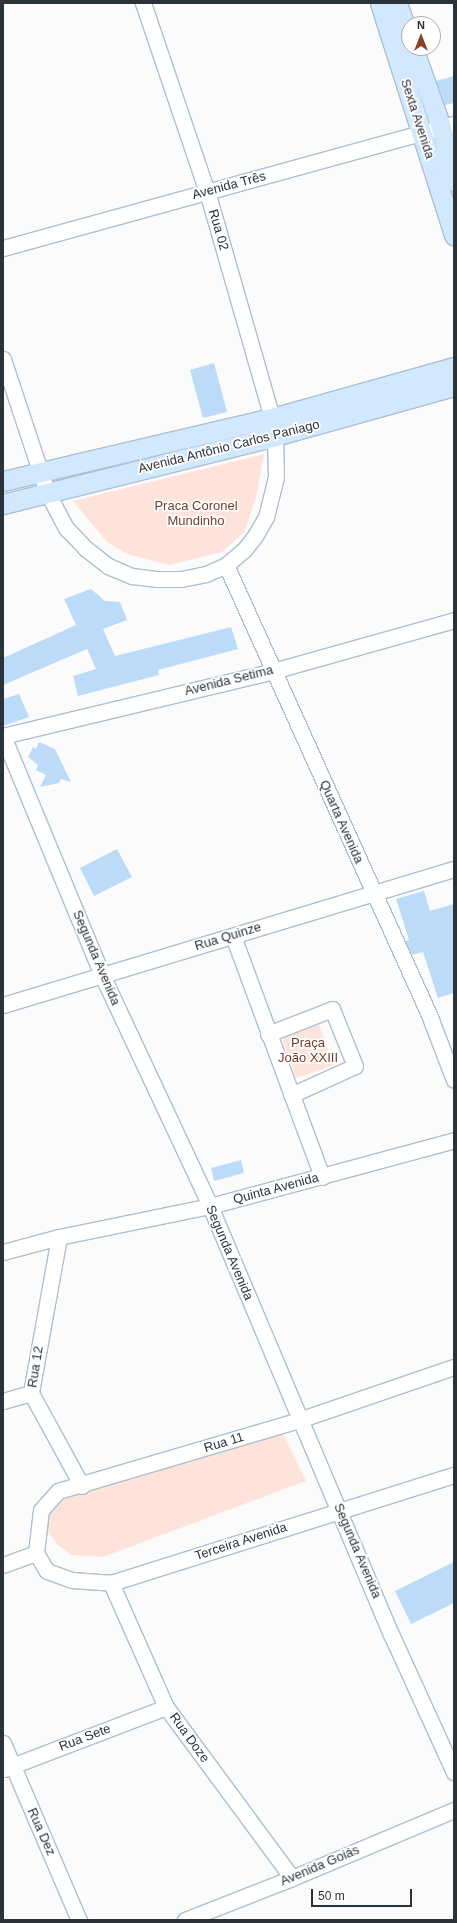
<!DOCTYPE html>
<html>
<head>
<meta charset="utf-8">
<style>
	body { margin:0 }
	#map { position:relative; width:457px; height:1923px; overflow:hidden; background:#fbfbfb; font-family:Helvetica,sans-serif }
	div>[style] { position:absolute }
	.green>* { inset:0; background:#fee3da }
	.building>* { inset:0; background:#bbdbf9 }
	.roads { filter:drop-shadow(1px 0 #abc0d2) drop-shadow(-1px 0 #abc0d2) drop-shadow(0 1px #abc0d2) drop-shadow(0 -1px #abc0d2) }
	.minor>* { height:15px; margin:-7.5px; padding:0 7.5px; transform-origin:7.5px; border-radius:7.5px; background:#fff }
	.major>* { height:19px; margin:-9.5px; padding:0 9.5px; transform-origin:9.5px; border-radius:9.5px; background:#d1e8fd }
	span { translate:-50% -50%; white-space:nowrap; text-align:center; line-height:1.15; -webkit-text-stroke:3.5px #fff; paint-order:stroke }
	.street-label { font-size:13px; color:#2a323a }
	.park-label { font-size:13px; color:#763e2a }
	.frame { position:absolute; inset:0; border:4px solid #2a323a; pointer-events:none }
	.north { position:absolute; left:401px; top:16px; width:40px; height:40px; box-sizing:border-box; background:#fff; border:1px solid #aaadb0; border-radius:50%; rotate:0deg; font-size:11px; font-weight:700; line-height:16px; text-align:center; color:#2a323a }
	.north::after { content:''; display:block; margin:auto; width:14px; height:18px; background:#883f23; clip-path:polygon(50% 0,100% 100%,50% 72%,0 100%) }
	.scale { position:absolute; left:311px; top:1889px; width:101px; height:18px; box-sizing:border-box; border:2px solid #2a323a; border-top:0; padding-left:5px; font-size:12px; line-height:14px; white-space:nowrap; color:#2a323a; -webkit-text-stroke:3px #fff; paint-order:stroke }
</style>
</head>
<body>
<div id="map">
	<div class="green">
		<i style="clip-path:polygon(264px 454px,256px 498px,244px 532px,222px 552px,170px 565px,127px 554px,107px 542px,73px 501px)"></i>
		<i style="clip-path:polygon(319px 1025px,334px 1065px,296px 1078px,282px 1038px)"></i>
		<i style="clip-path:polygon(283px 1434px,306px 1481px,103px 1557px,71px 1555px,57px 1544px,45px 1527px,57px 1497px)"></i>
	</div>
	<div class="building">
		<i style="clip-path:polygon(454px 76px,454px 103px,445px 105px,436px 81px)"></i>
		<i style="clip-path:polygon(214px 363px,227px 412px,203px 418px,190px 370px)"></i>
		<i style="clip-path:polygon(91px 589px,105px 601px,120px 602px,127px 620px,103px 629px,115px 656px,231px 627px,238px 649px,158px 670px,159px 675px,78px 696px,73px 676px,96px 669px,87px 649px,3px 685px,3px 658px,76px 625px,64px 599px)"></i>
		<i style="clip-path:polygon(19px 694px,29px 717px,3px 726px,3px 699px)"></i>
		<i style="clip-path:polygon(39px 742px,55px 749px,71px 782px,61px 779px,59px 783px,40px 787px,46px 775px,36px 770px,38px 765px,28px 757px,33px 747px,36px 749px)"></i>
		<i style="clip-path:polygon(117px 849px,132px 877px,94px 896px,80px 868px)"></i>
		<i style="clip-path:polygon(424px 891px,430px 911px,454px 904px,454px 993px,438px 998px,423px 952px,412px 955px,405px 941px,409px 940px,396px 899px)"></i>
		<i style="clip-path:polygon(241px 1160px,244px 1173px,214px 1181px,211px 1168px)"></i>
		<i style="clip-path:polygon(454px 1562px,454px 1603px,411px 1624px,395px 1591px)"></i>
	</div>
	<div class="roads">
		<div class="minor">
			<i style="left:3px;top:248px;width:468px;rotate:-15.4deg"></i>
			<i style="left:3px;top:359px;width:140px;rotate:71.7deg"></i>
			<i style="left:47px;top:492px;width:41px;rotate:62.2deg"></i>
			<i style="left:66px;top:528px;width:28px;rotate:46deg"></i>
			<i style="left:85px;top:548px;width:29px;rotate:38deg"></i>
			<i style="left:108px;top:566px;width:26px;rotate:23deg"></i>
			<i style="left:132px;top:576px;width:24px;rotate:7deg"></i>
			<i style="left:156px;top:579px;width:25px"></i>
			<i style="left:181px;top:579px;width:25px;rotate:-11deg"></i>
			<i style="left:206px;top:574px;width:22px;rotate:-24deg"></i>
			<i style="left:226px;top:565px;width:23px;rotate:-40deg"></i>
			<i style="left:244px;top:550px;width:18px;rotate:-52deg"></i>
			<i style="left:255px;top:536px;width:22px;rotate:-60deg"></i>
			<i style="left:266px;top:517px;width:41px;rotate:-76deg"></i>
			<i style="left:276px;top:477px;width:41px;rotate:-91.4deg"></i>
			<i style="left:275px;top:436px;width:18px;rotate:-99deg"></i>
			<i style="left:272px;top:418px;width:235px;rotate:-106deg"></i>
			<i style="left:207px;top:192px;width:200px;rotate:-108.7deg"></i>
			<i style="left:226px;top:565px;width:499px;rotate:65.7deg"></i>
			<i style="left:431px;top:1020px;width:64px;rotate:69deg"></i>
			<i style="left:3px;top:736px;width:259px;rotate:67.5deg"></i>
			<i style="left:102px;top:975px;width:255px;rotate:64.9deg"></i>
			<i style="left:210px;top:1206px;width:465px;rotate:67.1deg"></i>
			<i style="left:391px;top:1634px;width:152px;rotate:65.5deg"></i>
			<i style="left:3px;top:736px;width:278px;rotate:-13.5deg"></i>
			<i style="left:273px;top:671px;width:188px;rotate:-15.7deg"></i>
			<i style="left:233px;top:936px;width:257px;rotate:69.7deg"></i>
			<i style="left:3px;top:1005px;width:471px;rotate:-16.8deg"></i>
			<i style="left:268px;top:1034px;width:69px;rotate:-21.3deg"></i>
			<i style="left:332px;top:1009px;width:61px;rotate:68deg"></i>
			<i style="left:355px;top:1066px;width:70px;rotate:155.6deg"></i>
			<i style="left:59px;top:1237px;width:158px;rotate:100.2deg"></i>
			<i style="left:31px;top:1393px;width:106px;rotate:61.3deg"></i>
			<i style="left:3px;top:1252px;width:58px;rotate:-15deg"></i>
			<i style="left:59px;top:1237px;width:154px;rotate:-11.6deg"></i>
			<i style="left:210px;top:1206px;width:253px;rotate:-15.1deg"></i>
			<i style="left:3px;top:1401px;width:29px;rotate:-16deg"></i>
			<i style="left:36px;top:1553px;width:43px;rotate:-83.4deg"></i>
			<i style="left:41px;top:1510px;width:25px;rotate:-48deg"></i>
			<i style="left:58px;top:1491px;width:251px;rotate:-16.4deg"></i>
			<i style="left:299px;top:1420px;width:164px;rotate:-18.9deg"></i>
			<i style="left:36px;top:1553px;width:21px;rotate:59deg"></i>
			<i style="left:47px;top:1571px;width:27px;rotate:20deg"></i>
			<i style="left:72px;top:1580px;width:39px;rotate:4deg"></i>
			<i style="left:111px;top:1583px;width:360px;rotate:-17.5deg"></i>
			<i style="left:3px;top:1565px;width:35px;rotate:-20deg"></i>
			<i style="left:111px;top:1583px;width:136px;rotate:66.1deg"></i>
			<i style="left:166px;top:1707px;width:212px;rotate:53.6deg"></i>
			<i style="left:3px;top:1743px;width:193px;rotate:66.8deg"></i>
			<i style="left:4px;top:1769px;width:173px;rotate:-20.9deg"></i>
			<i style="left:185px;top:1920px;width:115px;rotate:-21.4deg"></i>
			<i style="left:292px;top:1878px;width:176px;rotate:-22.8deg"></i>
		</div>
		<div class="major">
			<i style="left:380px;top:3px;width:244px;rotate:72.3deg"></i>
			<i style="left:397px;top:3px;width:36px;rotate:71deg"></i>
			<i style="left:413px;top:48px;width:84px;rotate:70.5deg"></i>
			<i style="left:441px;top:127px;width:56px;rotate:76.5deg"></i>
			<i style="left:3px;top:481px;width:276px;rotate:-13.2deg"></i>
			<i style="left:272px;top:418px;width:189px;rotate:-15.7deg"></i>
			<i style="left:3px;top:504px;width:280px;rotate:-14deg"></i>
			<i style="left:275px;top:436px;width:186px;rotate:-15.6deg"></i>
		</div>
	</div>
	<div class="street-label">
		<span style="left:417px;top:119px;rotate:72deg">Sexta Avenida</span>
		<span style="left:229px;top:186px;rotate:-15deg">Avenida Três</span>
		<span style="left:218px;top:230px;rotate:74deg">Rua 02</span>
		<span style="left:229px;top:447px;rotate:-14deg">Avenida Antônio Carlos Paniago</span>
		<span style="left:229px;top:681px;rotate:-14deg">Avenida Setima</span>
		<span style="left:341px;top:822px;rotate:66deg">Quarta Avenida</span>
		<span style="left:228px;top:937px;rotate:-17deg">Rua Quinze</span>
		<span style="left:96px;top:958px;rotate:67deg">Segunda Avenida</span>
		<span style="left:276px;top:1189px;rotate:-15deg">Quinta Avenida</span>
		<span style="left:229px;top:1253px;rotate:67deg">Segunda Avenida</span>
		<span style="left:36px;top:1367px;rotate:-81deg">Rua 12</span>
		<span style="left:224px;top:1443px;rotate:-17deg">Rua 11</span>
		<span style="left:241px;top:1542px;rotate:-18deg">Terceira Avenida</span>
		<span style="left:357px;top:1551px;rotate:67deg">Segunda Avenida</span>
		<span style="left:85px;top:1738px;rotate:-21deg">Rua Sete</span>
		<span style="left:189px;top:1738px;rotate:54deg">Rua Doze</span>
		<span style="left:41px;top:1832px;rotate:66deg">Rua Dez</span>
		<span style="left:320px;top:1866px;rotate:-23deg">Avenida Goiás</span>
	</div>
	<div class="park-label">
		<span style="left:196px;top:514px">Praca Coronel<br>Mundinho</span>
		<span style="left:308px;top:1051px">Praça<br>João XXIII</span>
	</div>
	<div class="frame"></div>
	<div class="north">N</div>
	<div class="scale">50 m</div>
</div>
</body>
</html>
